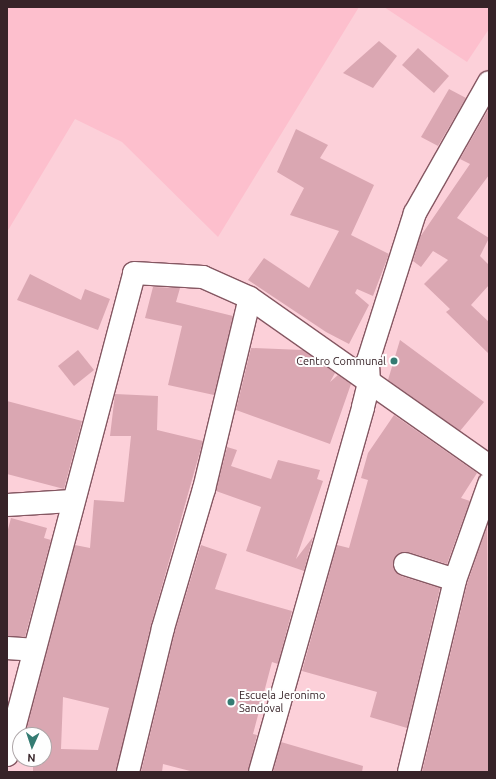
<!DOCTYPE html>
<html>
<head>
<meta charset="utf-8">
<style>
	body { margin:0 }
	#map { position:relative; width:496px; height:779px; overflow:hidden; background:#fcd0d9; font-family:Ubuntu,sans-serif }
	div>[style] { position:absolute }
	.built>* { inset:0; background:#fdbfcd }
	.building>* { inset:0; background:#daa7b2 }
	.roads { filter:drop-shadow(1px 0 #855762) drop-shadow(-1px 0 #855762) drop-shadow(0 1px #855762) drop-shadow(0 -1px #855762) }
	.minor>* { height:22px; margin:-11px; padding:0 11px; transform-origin:11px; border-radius:11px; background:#fff }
	.dots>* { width:11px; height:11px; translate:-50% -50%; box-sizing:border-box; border:2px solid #fefefe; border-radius:50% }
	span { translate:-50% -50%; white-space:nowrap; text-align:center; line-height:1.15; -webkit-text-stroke:4px #fefefe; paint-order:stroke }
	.poi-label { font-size:11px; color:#372328 }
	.right { translate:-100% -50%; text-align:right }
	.left { translate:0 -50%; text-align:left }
	.frame { position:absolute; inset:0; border:8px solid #372328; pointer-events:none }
	.north { position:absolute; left:12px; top:727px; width:40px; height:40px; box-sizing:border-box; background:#fefefe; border:1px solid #aea6a8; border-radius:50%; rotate:183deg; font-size:11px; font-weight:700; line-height:16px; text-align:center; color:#372328 }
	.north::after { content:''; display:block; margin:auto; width:14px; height:18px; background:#347b72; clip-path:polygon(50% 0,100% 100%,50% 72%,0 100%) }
</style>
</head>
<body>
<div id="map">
	<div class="built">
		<i style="clip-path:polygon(7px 7px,359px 7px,218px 237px,122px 142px,75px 119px,7px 232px)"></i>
		<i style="clip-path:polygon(384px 7px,489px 7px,489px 29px,467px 62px)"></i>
	</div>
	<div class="building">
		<i style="clip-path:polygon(379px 41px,397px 56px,373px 88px,343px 73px)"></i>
		<i style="clip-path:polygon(418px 48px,449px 76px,434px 93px,402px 65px)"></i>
		<i style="clip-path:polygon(449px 89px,466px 98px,438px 146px,421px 137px)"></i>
		<i style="clip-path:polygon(488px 110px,489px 175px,457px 218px,489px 238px,480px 256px,489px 265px,489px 285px,471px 305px,489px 322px,489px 354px,446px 312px,450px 309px,424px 284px,448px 260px,433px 251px,421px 267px,413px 261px,420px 237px,470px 164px,460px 159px)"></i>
		<i style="clip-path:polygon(296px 129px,328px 145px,320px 158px,374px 185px,351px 235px,389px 254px,373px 296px,357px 289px,355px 293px,369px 305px,349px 344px,326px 332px,248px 280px,264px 258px,309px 288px,339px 231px,290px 215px,304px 188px,277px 172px)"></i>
		<i style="clip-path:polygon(30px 274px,81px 300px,85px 289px,110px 299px,98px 330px,17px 300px)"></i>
		<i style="clip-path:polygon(153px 287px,180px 288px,176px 302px,233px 316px,214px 395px,168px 385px,182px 326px,145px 318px)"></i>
		<i style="clip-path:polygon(400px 340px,484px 402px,460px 431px,388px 380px)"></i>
		<i style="clip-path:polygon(251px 348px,303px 350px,335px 373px,330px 382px,338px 375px,351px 384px,330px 444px,236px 410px)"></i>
		<i style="clip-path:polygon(78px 350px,94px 370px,74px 386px,58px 366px)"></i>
		<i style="clip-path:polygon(evenodd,115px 394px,158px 396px,157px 430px,203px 441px,151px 625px,116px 772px,33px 772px,33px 759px,44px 759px,44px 735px,25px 735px,75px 545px,90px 548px,94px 500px,124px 502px,131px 436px,110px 436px,115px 394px,63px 697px,109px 708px,98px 750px,61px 749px,63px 697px)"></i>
		<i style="clip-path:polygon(7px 401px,82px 421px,64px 489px,7px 474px)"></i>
		<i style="clip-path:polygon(394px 415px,477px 473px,461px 498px,470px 501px,447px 564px,408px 552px,397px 555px,393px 561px,396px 572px,401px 576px,440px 588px,407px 728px,370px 717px,377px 692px,302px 671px,337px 545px,349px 548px,368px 480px,361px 478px,368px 453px)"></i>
		<i style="clip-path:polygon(227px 447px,237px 450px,231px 466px,271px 479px,278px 460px,320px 470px,317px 479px,323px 481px,296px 559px,313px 537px,304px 571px,246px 551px,261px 507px,216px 491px)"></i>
		<i style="clip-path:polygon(11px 518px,47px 528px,44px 538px,51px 540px,25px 637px,7px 636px,7px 533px)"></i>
		<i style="clip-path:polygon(487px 526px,489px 772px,422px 772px,467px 584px)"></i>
		<i style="clip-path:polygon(201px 545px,227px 554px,215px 589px,292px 611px,278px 664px,272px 662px,253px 734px,257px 735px,248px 772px,194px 772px,163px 764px,162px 772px,141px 772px,175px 631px)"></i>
		<i style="clip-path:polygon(281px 742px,363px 766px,362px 772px,273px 772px)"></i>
	</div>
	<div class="roads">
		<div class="minor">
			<i style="left:7px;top:505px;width:66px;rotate:-3.5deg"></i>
			<i style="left:405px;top:564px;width:52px;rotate:17.7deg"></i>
			<i style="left:7px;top:648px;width:26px;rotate:4deg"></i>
			<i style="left:7px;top:755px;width:498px;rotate:-75.2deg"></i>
			<i style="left:134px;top:273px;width:69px;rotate:3.3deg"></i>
			<i style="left:203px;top:277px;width:51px;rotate:24.1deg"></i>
			<i style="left:250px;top:298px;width:292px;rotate:35.1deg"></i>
			<i style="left:128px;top:772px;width:148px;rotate:-76.3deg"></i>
			<i style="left:163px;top:628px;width:145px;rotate:-73.6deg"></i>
			<i style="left:204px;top:489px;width:196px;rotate:-76.5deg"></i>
			<i style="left:260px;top:772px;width:379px;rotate:-74.2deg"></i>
			<i style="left:363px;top:407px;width:25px;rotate:-76deg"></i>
			<i style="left:369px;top:383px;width:22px;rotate:-93deg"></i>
			<i style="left:368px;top:361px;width:155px;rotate:-72.4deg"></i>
			<i style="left:415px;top:213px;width:150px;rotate:-60.5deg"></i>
			<i style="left:409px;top:772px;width:197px;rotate:-76.5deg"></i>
			<i style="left:455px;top:580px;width:102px;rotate:-70.5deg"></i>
		</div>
	</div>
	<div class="dots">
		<i style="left:394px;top:361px;background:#347b72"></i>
		<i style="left:231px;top:702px;background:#347b72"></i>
	</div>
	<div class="poi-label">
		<span class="right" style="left:386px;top:361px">Centro Communal</span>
		<span class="left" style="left:239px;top:702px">Escuela Jeronimo<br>Sandoval</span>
	</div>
	<div class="frame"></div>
	<div class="north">N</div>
</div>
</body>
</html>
